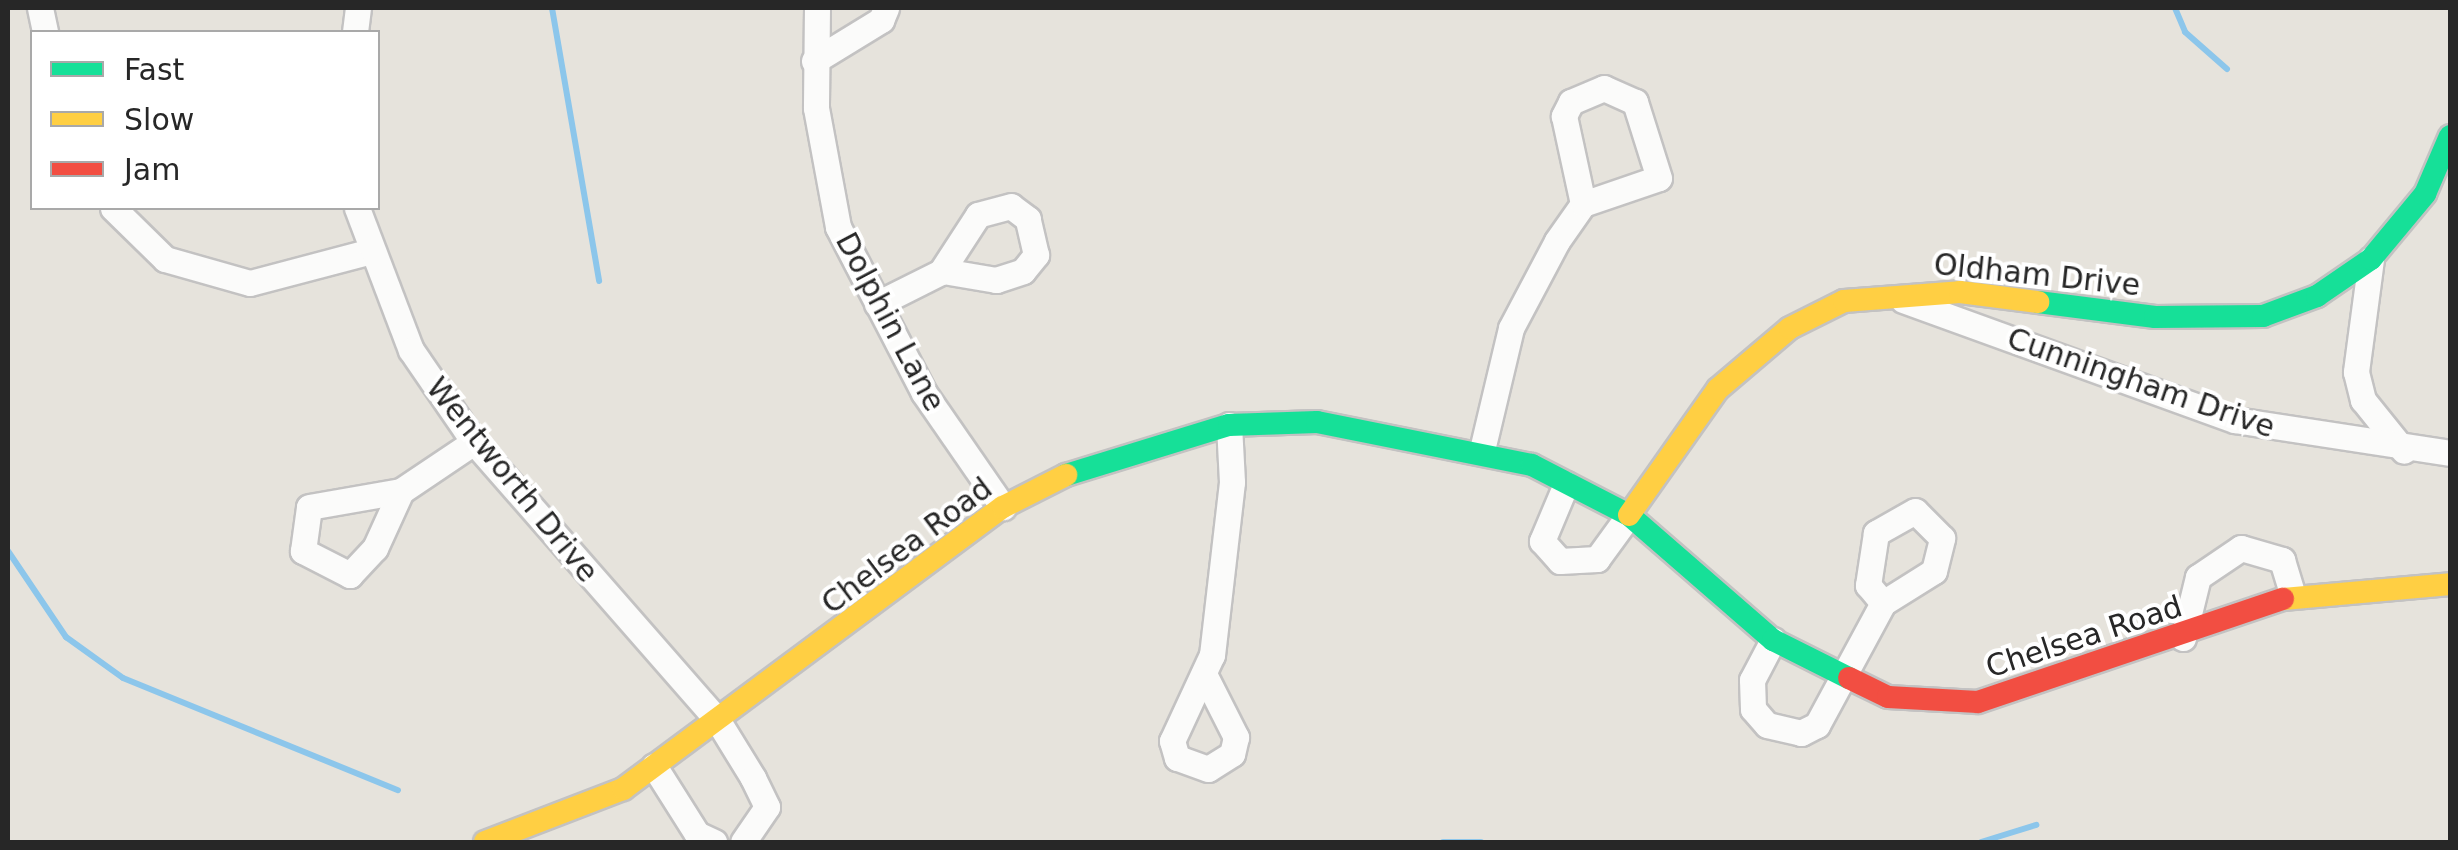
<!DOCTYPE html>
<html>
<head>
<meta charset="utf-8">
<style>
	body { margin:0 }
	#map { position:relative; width:2458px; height:850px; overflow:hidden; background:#e6e3dc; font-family:"DejaVu Sans",sans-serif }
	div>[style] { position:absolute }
	.stream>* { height:6px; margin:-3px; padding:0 3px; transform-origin:3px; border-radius:3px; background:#8cc6eb }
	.roads { filter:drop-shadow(2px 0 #c3c2c2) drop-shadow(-2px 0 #c3c2c2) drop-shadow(0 2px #c3c2c2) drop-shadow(0 -2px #c3c2c2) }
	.street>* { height:25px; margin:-12.5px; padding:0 12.5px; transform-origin:12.5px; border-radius:12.5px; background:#fbfbfa }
	.fast>* { height:22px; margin:-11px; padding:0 11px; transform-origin:11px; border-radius:11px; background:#16e098 }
	.slow>* { height:22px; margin:-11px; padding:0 11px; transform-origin:11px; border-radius:11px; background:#ffcf43 }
	.jam>* { height:22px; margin:-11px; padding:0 11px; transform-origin:11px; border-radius:11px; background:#f24e42 }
	span { translate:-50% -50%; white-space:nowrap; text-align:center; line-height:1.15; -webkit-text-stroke:8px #fff; paint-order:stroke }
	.street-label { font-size:30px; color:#272727 }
	.frame { position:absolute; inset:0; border:10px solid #272727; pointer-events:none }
	.legend { position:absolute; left:30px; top:30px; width:350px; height:180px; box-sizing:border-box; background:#fff; border:2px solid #a9a9a9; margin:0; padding:12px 18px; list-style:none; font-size:30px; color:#272727 }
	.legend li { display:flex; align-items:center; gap:20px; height:50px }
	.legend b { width:50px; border:2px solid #a9a9a9 }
</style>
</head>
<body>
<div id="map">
	<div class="stream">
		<i style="left:552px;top:8px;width:277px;rotate:80.2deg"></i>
		<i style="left:2175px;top:8px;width:26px;rotate:67deg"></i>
		<i style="left:2185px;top:32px;width:56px;rotate:41.4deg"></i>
		<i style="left:8px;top:551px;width:104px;rotate:56deg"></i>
		<i style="left:66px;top:637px;width:70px;rotate:35.7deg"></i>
		<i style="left:123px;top:678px;width:297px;rotate:22.2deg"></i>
		<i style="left:1443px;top:842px;width:38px"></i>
		<i style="left:1981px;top:842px;width:58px;rotate:-17.2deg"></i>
	</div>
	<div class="roads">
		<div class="street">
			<i style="left:40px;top:8px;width:25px;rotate:78deg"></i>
			<i style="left:817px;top:8px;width:100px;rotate:90.6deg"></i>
			<i style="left:816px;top:108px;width:121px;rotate:79.5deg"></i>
			<i style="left:838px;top:227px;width:187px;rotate:62.6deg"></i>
			<i style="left:924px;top:393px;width:139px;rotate:55.3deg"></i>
			<i style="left:355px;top:32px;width:24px;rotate:-83deg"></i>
			<i style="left:814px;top:61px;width:79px;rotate:-31.5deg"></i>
			<i style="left:881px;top:20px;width:13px;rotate:-67deg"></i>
			<i style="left:113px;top:208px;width:73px;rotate:44.4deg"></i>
			<i style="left:165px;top:259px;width:88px;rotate:15.8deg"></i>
			<i style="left:250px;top:283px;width:125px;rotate:-14.8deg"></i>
			<i style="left:357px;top:208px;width:152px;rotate:69.2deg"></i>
			<i style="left:411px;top:350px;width:112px;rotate:55.6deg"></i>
			<i style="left:474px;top:442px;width:371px;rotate:48.8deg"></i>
			<i style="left:718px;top:721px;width:67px;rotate:58.4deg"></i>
			<i style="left:753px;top:778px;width:32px;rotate:64deg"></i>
			<i style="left:767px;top:807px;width:42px;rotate:124.4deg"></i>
			<i style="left:2371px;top:259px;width:114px;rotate:97.6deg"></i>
			<i style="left:2356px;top:372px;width:29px;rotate:76deg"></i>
			<i style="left:2363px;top:400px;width:65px;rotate:51.2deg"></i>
			<i style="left:1903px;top:300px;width:353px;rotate:19.9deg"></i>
			<i style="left:2235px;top:420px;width:218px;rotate:8.7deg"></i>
			<i style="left:877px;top:304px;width:74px;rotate:-26.6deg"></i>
			<i style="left:943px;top:271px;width:54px;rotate:9.6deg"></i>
			<i style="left:996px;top:280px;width:28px;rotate:-18deg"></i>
			<i style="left:1023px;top:271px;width:21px;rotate:-51deg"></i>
			<i style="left:1036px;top:255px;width:37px;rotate:-103deg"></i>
			<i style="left:1028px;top:219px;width:21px;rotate:-143deg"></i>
			<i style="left:1011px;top:206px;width:34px;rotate:165deg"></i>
			<i style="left:978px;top:215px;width:68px;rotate:123deg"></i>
			<i style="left:1482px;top:450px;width:125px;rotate:-76.6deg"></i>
			<i style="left:1511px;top:328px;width:98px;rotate:-62.1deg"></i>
			<i style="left:1557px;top:241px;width:45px;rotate:-54.9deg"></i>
			<i style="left:1583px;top:204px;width:80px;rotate:-18.9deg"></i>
			<i style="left:1659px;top:178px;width:80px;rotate:-107.5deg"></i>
			<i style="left:1635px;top:102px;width:34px;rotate:-156deg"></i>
			<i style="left:1604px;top:88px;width:36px;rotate:157deg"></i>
			<i style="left:1571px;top:102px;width:16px;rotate:117deg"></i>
			<i style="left:1564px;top:116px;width:90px;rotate:77.8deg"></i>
			<i style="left:1566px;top:484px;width:62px;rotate:112.8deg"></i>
			<i style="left:1542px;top:541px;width:27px;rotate:48deg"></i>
			<i style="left:1560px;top:561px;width:37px;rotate:-3deg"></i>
			<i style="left:1597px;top:559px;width:54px;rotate:-54deg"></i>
			<i style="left:401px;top:491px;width:63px;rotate:114.5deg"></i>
			<i style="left:375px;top:548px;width:37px;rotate:133deg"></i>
			<i style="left:350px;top:575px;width:53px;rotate:-152.9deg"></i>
			<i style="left:303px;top:551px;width:44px;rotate:-82.2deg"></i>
			<i style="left:309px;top:507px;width:93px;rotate:-9.9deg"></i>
			<i style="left:401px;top:491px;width:88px;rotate:-33.9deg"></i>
			<i style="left:2183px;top:638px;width:63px;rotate:-76.2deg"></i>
			<i style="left:2198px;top:577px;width:52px;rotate:-34deg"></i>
			<i style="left:2241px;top:548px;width:43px;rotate:16.3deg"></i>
			<i style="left:2282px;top:560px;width:37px;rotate:73deg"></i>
			<i style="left:1773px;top:640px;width:45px;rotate:117.7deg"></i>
			<i style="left:1752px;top:680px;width:29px;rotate:88deg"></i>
			<i style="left:1753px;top:709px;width:21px;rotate:49deg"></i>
			<i style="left:1767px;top:725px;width:35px;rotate:13deg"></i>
			<i style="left:1801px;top:733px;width:18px;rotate:-27deg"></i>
			<i style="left:1817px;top:725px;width:139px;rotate:-61.6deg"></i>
			<i style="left:1883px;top:603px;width:60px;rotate:-32.1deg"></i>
			<i style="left:1934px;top:571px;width:34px;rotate:-76deg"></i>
			<i style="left:1942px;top:538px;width:38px;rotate:-135deg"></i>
			<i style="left:1915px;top:511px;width:45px;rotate:150.6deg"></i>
			<i style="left:1876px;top:533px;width:53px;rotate:98.7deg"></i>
			<i style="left:1868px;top:585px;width:23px;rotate:50deg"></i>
			<i style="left:1204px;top:674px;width:71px;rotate:63.1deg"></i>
			<i style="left:1236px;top:737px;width:17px;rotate:103deg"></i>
			<i style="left:1232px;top:754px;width:28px;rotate:148deg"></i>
			<i style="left:1208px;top:769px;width:33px;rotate:-160deg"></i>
			<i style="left:1177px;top:758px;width:18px;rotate:-106deg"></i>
			<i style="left:1172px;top:741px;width:95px;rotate:-65.1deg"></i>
			<i style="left:1212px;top:655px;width:174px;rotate:-83.4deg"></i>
			<i style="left:1232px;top:482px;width:57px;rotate:-93deg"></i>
			<i style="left:654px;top:766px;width:80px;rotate:57.7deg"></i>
			<i style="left:697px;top:834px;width:19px;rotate:25deg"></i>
		</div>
		<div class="fast">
			<i style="left:2038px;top:302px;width:118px;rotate:7.3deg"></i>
			<i style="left:2155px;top:317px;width:108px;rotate:-0.5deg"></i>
			<i style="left:2263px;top:316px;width:58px;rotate:-20.3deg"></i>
			<i style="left:2317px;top:296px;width:65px;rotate:-34.4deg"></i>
			<i style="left:2371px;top:259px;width:85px;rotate:-50.3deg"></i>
			<i style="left:2425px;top:194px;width:63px;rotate:-66.7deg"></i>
			<i style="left:1066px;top:475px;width:170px;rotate:-17.1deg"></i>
			<i style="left:1229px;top:425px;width:88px;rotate:-2deg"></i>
			<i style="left:1317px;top:422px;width:219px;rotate:11.3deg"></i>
			<i style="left:1532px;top:465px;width:109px;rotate:27.3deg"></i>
			<i style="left:1629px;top:515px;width:191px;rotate:41deg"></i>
			<i style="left:1773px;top:640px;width:85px;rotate:26.6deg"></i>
		</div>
		<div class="slow">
			<i style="left:1629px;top:515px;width:154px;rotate:-54.8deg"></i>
			<i style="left:1718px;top:389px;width:94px;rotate:-40.3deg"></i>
			<i style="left:1790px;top:328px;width:60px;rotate:-26.6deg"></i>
			<i style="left:1844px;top:301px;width:116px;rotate:-4.4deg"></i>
			<i style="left:1960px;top:292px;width:79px;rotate:7.3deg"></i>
			<i style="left:2283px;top:599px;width:168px;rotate:-5.1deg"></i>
			<i style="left:485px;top:842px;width:148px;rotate:-21deg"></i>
			<i style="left:623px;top:789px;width:473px;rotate:-36.6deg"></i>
			<i style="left:1003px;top:507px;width:71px;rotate:-26.9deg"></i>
		</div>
		<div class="jam">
			<i style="left:1849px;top:678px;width:43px;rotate:26deg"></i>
			<i style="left:1888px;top:697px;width:90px;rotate:3.2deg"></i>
			<i style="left:1978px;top:702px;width:322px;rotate:-18.7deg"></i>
		</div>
	</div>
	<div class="street-label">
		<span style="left:2037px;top:275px;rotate:6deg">Oldham Drive</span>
		<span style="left:890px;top:322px;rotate:62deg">Dolphin Lane</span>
		<span style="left:2141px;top:383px;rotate:19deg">Cunningham Drive</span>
		<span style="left:512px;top:480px;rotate:51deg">Wentworth Drive</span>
		<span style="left:907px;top:546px;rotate:-37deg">Chelsea Road</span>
		<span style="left:2084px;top:637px;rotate:-18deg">Chelsea Road</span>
	</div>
	<div class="frame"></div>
	<ul class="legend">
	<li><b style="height:12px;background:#16e098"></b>Fast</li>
	<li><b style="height:12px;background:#ffcf43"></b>Slow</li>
	<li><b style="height:12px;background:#f24e42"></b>Jam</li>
	</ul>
</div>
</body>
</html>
